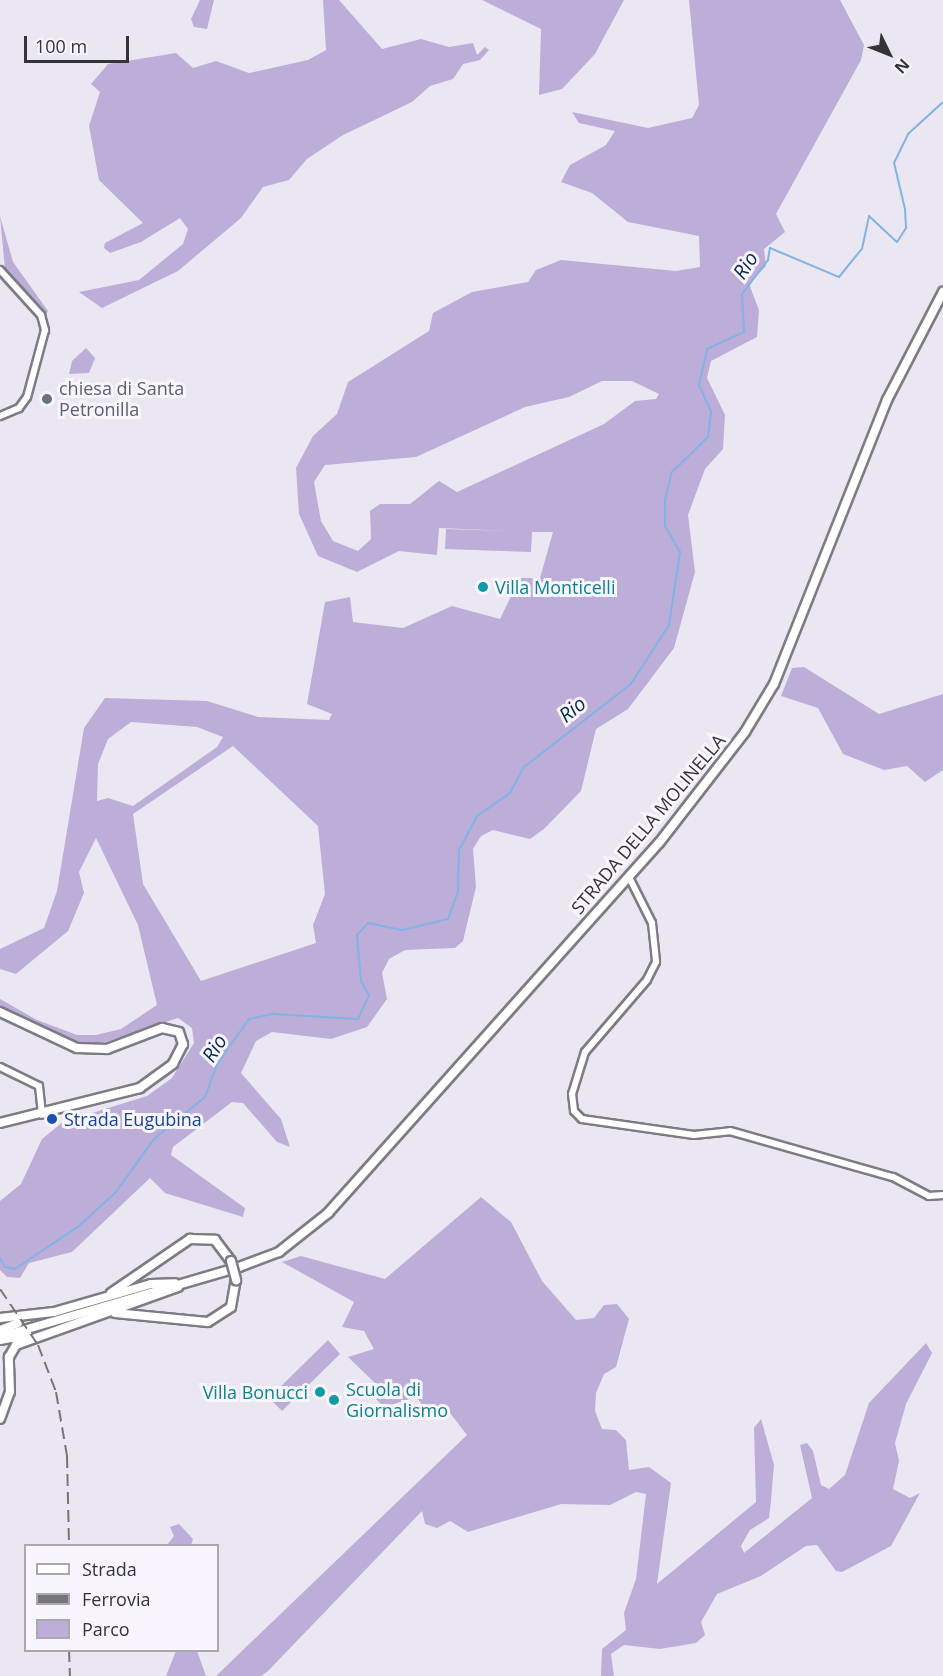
<!DOCTYPE html>
<html>
<head>
<meta charset="utf-8">
<style>
	body { margin:0 }
	#map { position:relative; width:943px; height:1676px; overflow:hidden; background:#ebe7f2; font-family:"Open Sans",sans-serif }
	div>[style] { position:absolute }
	.green>* { inset:0; background:#bdadd9 }
	.stream>* { height:2px; margin:-1px; padding:0 1px; transform-origin:1px; border-radius:1px; background:#82b3e5 }
	.roads { filter:drop-shadow(2px 0 #7e7b85) drop-shadow(-2px 0 #7e7b85) drop-shadow(0 2px #7e7b85) drop-shadow(0 -2px #7e7b85) }
	.minor>* { height:6px; margin:-3px; padding:0 3px; transform-origin:3px; border-radius:3px; background:#fff }
	.tertiary>* { height:8px; margin:-4px; padding:0 4px; transform-origin:4px; border-radius:4px; background:#fff }
	.secondary>* { height:8px; margin:-4px; padding:0 4px; transform-origin:4px; border-radius:4px; background:#fff }
	.rail>* { height:2px; margin-top:-1px; transform-origin:0; background:repeating-linear-gradient(90deg,#76747b 0 12px,transparent 0 18px) }
	.bridges { filter:drop-shadow(2px 0 #7e7b85) drop-shadow(-2px 0 #7e7b85) drop-shadow(0 2px #7e7b85) drop-shadow(0 -2px #7e7b85) }
	.tertiary-bridge>* { height:8px; margin:-4px; padding:0 4px; transform-origin:4px; border-radius:4px; background:#fff }
	.dots>* { width:16px; height:16px; translate:-50% -50%; box-sizing:border-box; border:3px solid #f8f5fe; border-radius:50% }
	span { translate:-50% -50%; white-space:nowrap; text-align:center; line-height:1.15; -webkit-text-stroke:6px #f8f5fe; paint-order:stroke }
	.worship-label { font-size:18px; color:#5b616d }
	.left { translate:0 -50%; text-align:left }
	.culture-label { font-size:18px; color:#0d838f }
	.right { translate:-100% -50%; text-align:right }
	.street-label { font-size:18px; color:#343337 }
	.transit-label { font-size:18px; color:#164399 }
	.water-label { font-size:20px; color:#052a4b; font-style:italic }
	.legend { position:absolute; left:24px; top:1544px; width:195px; height:108px; box-sizing:border-box; background:#f8f5fe; border:2px solid #aaa7ae; margin:0; padding:8px 10px; list-style:none; font-size:18px; color:#343337 }
	.legend li { display:flex; align-items:center; gap:12px; height:30px }
	.legend b { width:30px; border:2px solid #aaa7ae }
	.north { position:absolute; left:859px; top:24px; width:60px; height:60px; -webkit-text-stroke:4px #f8f5fe; paint-order:stroke; rotate:133deg; font-size:16px; font-weight:700; line-height:24px; text-align:center; color:#343337 }
	.north::after { content:''; display:block; margin:auto; width:21px; height:27px; background:#343337; clip-path:polygon(50% 0,100% 100%,50% 72%,0 100%) }
	.scale { position:absolute; left:24px; top:36px; width:105px; height:27px; box-sizing:border-box; border:3px solid #343337; border-top:0; padding-left:8px; font-size:18px; line-height:21px; white-space:nowrap; color:#343337; -webkit-text-stroke:4px #f8f5fe; paint-order:stroke }
</style>
</head>
<body>
<div id="map">
	<div class="green">
		<i style="clip-path:polygon(200px 0,214px 0,207px 29px,194px 27px,191px 19px)"></i>
		<i style="clip-path:polygon(323px 0,339px 0,382px 49px,421px 39px,449px 47px,473px 43px,477px 55px,485px 47px,489px 50px,480px 60px,463px 64px,453px 79px,430px 86px,412px 102px,343px 135px,307px 159px,289px 180px,263px 187px,241px 218px,178px 271px,102px 308px,79px 292px,139px 280px,183px 244px,188px 229px,180px 218px,141px 242px,110px 253px,104px 248px,105px 243px,143px 223px,99px 180px,89px 126px,100px 92px,91px 84px,108px 64px,176px 53px,193px 68px,216px 61px,249px 73px,308px 60px,326px 50px)"></i>
		<i style="clip-path:polygon(482px 0,624px 0,595px 54px,562px 89px,539px 95px,541px 29px)"></i>
		<i style="clip-path:polygon(evenodd,689px 0,840px 0,864px 45px,861px 60px,776px 214px,785px 232px,764px 249px,766px 266px,749px 284px,759px 310px,757px 337px,711px 361px,707px 378px,725px 415px,723px 449px,705px 469px,688px 515px,695px 572px,674px 648px,628px 709px,596px 729px,581px 791px,544px 829px,530px 839px,493px 830px,481px 836px,473px 849px,476px 887px,463px 941px,455px 948px,405px 950px,389px 959px,382px 973px,387px 999px,367px 1027px,331px 1039px,272px 1032px,256px 1041px,241px 1073px,281px 1119px,290px 1147px,277px 1142px,243px 1103px,232px 1102px,173px 1147px,171px 1155px,245px 1208px,243px 1217px,165px 1193px,150px 1178px,72px 1252px,29px 1263px,20px 1278px,7px 1277px,0 1270px,0 1201px,21px 1184px,42px 1139px,63px 1122px,147px 1096px,172px 1078px,194px 1043px,192px 1028px,178px 1018px,90px 1047px,0 1008px,0 999px,37px 1020px,77px 1035px,96px 1035px,121px 1029px,157px 1005px,138px 925px,96px 838px,79px 872px,84px 893px,68px 931px,16px 974px,0 969px,0 949px,44px 928px,57px 891px,84px 728px,105px 698px,207px 701px,258px 717px,329px 720px,332px 714px,307px 704px,325px 602px,350px 597px,353px 622px,403px 628px,452px 606px,500px 619px,520px 578px,540px 578px,553px 532px,532px 532px,531px 552px,445px 549px,446px 529px,513px 531px,439px 528px,437px 555px,399px 551px,357px 572px,318px 556px,299px 514px,296px 468px,313px 436px,337px 414px,348px 382px,429px 331px,433px 313px,472px 292px,528px 282px,536px 270px,561px 260px,676px 271px,700px 267px,699px 236px,628px 222px,592px 193px,561px 182px,570px 165px,606px 145px,615px 131px,579px 123px,572px 112px,648px 128px,692px 118px,699px 105px,689px 0,602px 381px,632px 381px,659px 394px,656px 399px,635px 401px,604px 424px,457px 492px,439px 481px,410px 504px,380px 504px,370px 511px,371px 539px,358px 551px,333px 541px,321px 521px,314px 482px,325px 465px,416px 457px,525px 407px,569px 397px,602px 381px,689px 0,131px 722px,197px 727px,223px 737px,217px 747px,133px 806px,108px 798px,97px 801px,98px 764px,108px 739px,131px 722px,689px 0,233px 746px,318px 826px,325px 894px,313px 925px,316px 943px,201px 981px,143px 884px,133px 814px,233px 746px)"></i>
		<i style="clip-path:polygon(0 216px,13px 262px,48px 311px,45px 318px,5px 269px)"></i>
		<i style="clip-path:polygon(86px 348px,95px 358px,89px 373px,69px 374px,72px 361px)"></i>
		<i style="clip-path:polygon(804px 667px,879px 714px,943px 694px,943px 770px,925px 782px,907px 766px,884px 770px,843px 754px,818px 708px,781px 696px,792px 668px)"></i>
		<i style="clip-path:polygon(481px 1197px,511px 1222px,542px 1281px,576px 1320px,594px 1318px,604px 1305px,617px 1304px,629px 1319px,616px 1367px,604px 1374px,596px 1393px,595px 1411px,602px 1429px,616px 1430px,626px 1440px,629px 1470px,649px 1467px,671px 1483px,657px 1584px,756px 1502px,754px 1428px,761px 1419px,774px 1465px,771px 1501px,769px 1518px,750px 1530px,741px 1546px,744px 1553px,812px 1498px,800px 1445px,807px 1443px,813px 1451px,821px 1485px,829px 1489px,845px 1475px,869px 1403px,926px 1343px,932px 1353px,906px 1404px,895px 1443px,899px 1461px,893px 1489px,910px 1498px,920px 1493px,891px 1546px,842px 1572px,836px 1571px,817px 1545px,806px 1546px,761px 1576px,717px 1594px,701px 1622px,705px 1635px,696px 1643px,660px 1649px,624px 1645px,611px 1654px,614px 1676px,601px 1676px,602px 1649px,626px 1630px,624px 1613px,636px 1579px,646px 1494px,636px 1492px,610px 1505px,561px 1504px,468px 1532px,450px 1521px,437px 1528px,425px 1524px,422px 1511px,268px 1671px,261px 1676px,216px 1676px,467px 1435px,450px 1413px,429px 1413px,416px 1397px,384px 1407px,374px 1397px,375px 1383px,348px 1357px,374px 1349px,364px 1331px,342px 1327px,354px 1302px,282px 1262px,301px 1256px,385px 1279px)"></i>
		<i style="clip-path:polygon(328px 1340px,340px 1354px,282px 1411px,269px 1398px)"></i>
		<i style="clip-path:polygon(179px 1524px,193px 1539px,191px 1545px,167px 1545px,174px 1536px,170px 1527px)"></i>
		<i style="clip-path:polygon(176px 1651px,197px 1651px,206px 1676px,166px 1676px)"></i>
	</div>
	<div class="stream">
		<i style="left:0;top:1258px;width:10px;rotate:61deg"></i>
		<i style="left:5px;top:1267px;width:10px;rotate:11deg"></i>
		<i style="left:15px;top:1269px;width:77px;rotate:-33.9deg"></i>
		<i style="left:79px;top:1226px;width:50px;rotate:-42.6deg"></i>
		<i style="left:116px;top:1192px;width:65px;rotate:-54.4deg"></i>
		<i style="left:154px;top:1139px;width:66px;rotate:-39.5deg"></i>
		<i style="left:205px;top:1097px;width:33px;rotate:-70deg"></i>
		<i style="left:216px;top:1066px;width:57px;rotate:-54.9deg"></i>
		<i style="left:249px;top:1019px;width:25px;rotate:-12deg"></i>
		<i style="left:273px;top:1014px;width:85px;rotate:3.4deg"></i>
		<i style="left:358px;top:1019px;width:26px;rotate:-65deg"></i>
		<i style="left:369px;top:995px;width:16px;rotate:-120deg"></i>
		<i style="left:361px;top:981px;width:46px;rotate:-95deg"></i>
		<i style="left:357px;top:935px;width:16px;rotate:-47deg"></i>
		<i style="left:368px;top:923px;width:35px;rotate:12deg"></i>
		<i style="left:402px;top:930px;width:47px;rotate:-13.4deg"></i>
		<i style="left:448px;top:919px;width:30px;rotate:-70deg"></i>
		<i style="left:458px;top:891px;width:41px;rotate:-88.6deg"></i>
		<i style="left:459px;top:850px;width:38px;rotate:-62deg"></i>
		<i style="left:477px;top:816px;width:40px;rotate:-34.9deg"></i>
		<i style="left:510px;top:793px;width:30px;rotate:-62deg"></i>
		<i style="left:524px;top:767px;width:135px;rotate:-37.8deg"></i>
		<i style="left:631px;top:684px;width:70px;rotate:-57.2deg"></i>
		<i style="left:669px;top:625px;width:74px;rotate:-81.4deg"></i>
		<i style="left:680px;top:552px;width:30px;rotate:-120deg"></i>
		<i style="left:665px;top:526px;width:26px;rotate:-90deg"></i>
		<i style="left:665px;top:500px;width:28px;rotate:-77deg"></i>
		<i style="left:671px;top:473px;width:52px;rotate:-44.2deg"></i>
		<i style="left:708px;top:437px;width:26px;rotate:-83deg"></i>
		<i style="left:711px;top:411px;width:29px;rotate:-115deg"></i>
		<i style="left:699px;top:385px;width:37px;rotate:-77deg"></i>
		<i style="left:707px;top:349px;width:41px;rotate:-24.7deg"></i>
		<i style="left:744px;top:332px;width:38px;rotate:-93deg"></i>
		<i style="left:742px;top:294px;width:43px;rotate:-52.6deg"></i>
		<i style="left:768px;top:260px;width:12px;rotate:-81deg"></i>
		<i style="left:770px;top:248px;width:75px;rotate:22.8deg"></i>
		<i style="left:839px;top:277px;width:36px;rotate:-51deg"></i>
		<i style="left:862px;top:249px;width:34px;rotate:-78deg"></i>
		<i style="left:869px;top:216px;width:38px;rotate:43deg"></i>
		<i style="left:897px;top:242px;width:17px;rotate:-57deg"></i>
		<i style="left:906px;top:228px;width:19px;rotate:-93deg"></i>
		<i style="left:905px;top:209px;width:47px;rotate:-103.4deg"></i>
		<i style="left:894px;top:163px;width:32px;rotate:-64deg"></i>
		<i style="left:908px;top:134px;width:47px;rotate:-42.4deg"></i>
	</div>
	<div class="roads">
		<div class="minor">
			<i style="left:0;top:270px;width:61px;rotate:47.7deg"></i>
			<i style="left:41px;top:315px;width:16px;rotate:75deg"></i>
			<i style="left:45px;top:330px;width:69px;rotate:105deg"></i>
			<i style="left:27px;top:397px;width:14px;rotate:126deg"></i>
			<i style="left:19px;top:408px;width:21px;rotate:157deg"></i>
			<i style="left:629px;top:877px;width:51px;rotate:63.4deg"></i>
			<i style="left:652px;top:923px;width:39px;rotate:84deg"></i>
			<i style="left:656px;top:962px;width:20px;rotate:117deg"></i>
			<i style="left:647px;top:980px;width:95px;rotate:130.7deg"></i>
			<i style="left:585px;top:1052px;width:44px;rotate:107.2deg"></i>
			<i style="left:572px;top:1094px;width:17px;rotate:83deg"></i>
			<i style="left:574px;top:1111px;width:11px;rotate:45deg"></i>
			<i style="left:582px;top:1119px;width:113px;rotate:8.1deg"></i>
			<i style="left:694px;top:1135px;width:36px;rotate:-6deg"></i>
			<i style="left:730px;top:1131px;width:169px;rotate:15.8deg"></i>
			<i style="left:893px;top:1177px;width:41px;rotate:27.8deg"></i>
			<i style="left:929px;top:1196px;width:14px;rotate:-4deg"></i>
			<i style="left:0;top:1067px;width:43px;rotate:26deg"></i>
			<i style="left:39px;top:1086px;width:29px;rotate:84deg"></i>
		</div>
		<div class="tertiary">
			<i style="left:0;top:1012px;width:85px;rotate:25.1deg"></i>
			<i style="left:77px;top:1048px;width:30px;rotate:2deg"></i>
			<i style="left:107px;top:1049px;width:59px;rotate:-20.9deg"></i>
			<i style="left:162px;top:1028px;width:17px;rotate:13deg"></i>
			<i style="left:179px;top:1032px;width:13px;rotate:72deg"></i>
			<i style="left:183px;top:1044px;width:22px;rotate:117deg"></i>
			<i style="left:173px;top:1064px;width:41px;rotate:144deg"></i>
			<i style="left:140px;top:1088px;width:144px;rotate:166deg"></i>
			<i style="left:111px;top:1293px;width:96px;rotate:-34.4deg"></i>
			<i style="left:190px;top:1239px;width:25px;rotate:2deg"></i>
			<i style="left:215px;top:1240px;width:26px;rotate:53deg"></i>
			<i style="left:115px;top:1313px;width:93px;rotate:5.5deg"></i>
			<i style="left:208px;top:1322px;width:27px;rotate:-33deg"></i>
			<i style="left:231px;top:1307px;width:27px;rotate:-80deg"></i>
			<i style="left:0;top:1318px;width:54px;rotate:-6.3deg"></i>
			<i style="left:54px;top:1312px;width:101px;rotate:-16.1deg"></i>
			<i style="left:151px;top:1284px;width:24px;rotate:-2deg"></i>
			<i style="left:0;top:1330px;width:19px;rotate:-21deg"></i>
			<i style="left:0;top:1340px;width:28px;rotate:-10deg"></i>
			<i style="left:0;top:1419px;width:29px;rotate:-70deg"></i>
			<i style="left:10px;top:1392px;width:35px;rotate:-92deg"></i>
			<i style="left:9px;top:1357px;width:14px;rotate:-60deg"></i>
			<i style="left:16px;top:1345px;width:172px;rotate:-19.7deg"></i>
		</div>
		<div class="secondary">
			<i style="left:0;top:1337px;width:249px;rotate:-16.3deg"></i>
			<i style="left:239px;top:1267px;width:43px;rotate:-20.6deg"></i>
			<i style="left:279px;top:1252px;width:63px;rotate:-38.5deg"></i>
			<i style="left:328px;top:1213px;width:496px;rotate:-48.2deg"></i>
			<i style="left:659px;top:843px;width:140px;rotate:-52.2deg"></i>
			<i style="left:745px;top:732px;width:56px;rotate:-58.9deg"></i>
			<i style="left:774px;top:684px;width:306px;rotate:-68.3deg"></i>
			<i style="left:887px;top:400px;width:122px;rotate:-62.6deg"></i>
		</div>
	</div>
	<div class="rail">
		<i style="left:0;top:1289px;width:68px;rotate:55.8deg"></i>
		<i style="left:38px;top:1345px;width:50px;rotate:69deg"></i>
		<i style="left:56px;top:1392px;width:65px;rotate:80.2deg"></i>
		<i style="left:67px;top:1456px;width:90px;rotate:88.7deg"></i>
		<i style="left:69px;top:1650px;width:26px;rotate:88deg"></i>
	</div>
	<div class="bridges">
		<div class="tertiary-bridge">
			<i style="left:231px;top:1261px;width:20px;rotate:75deg"></i>
		</div>
	</div>
	<div class="dots">
		<i style="left:47px;top:399px;background:#6b7280"></i>
		<i style="left:483px;top:587px;background:#0f9aa8"></i>
		<i style="left:52px;top:1119px;background:#1a4fb4"></i>
		<i style="left:320px;top:1392px;background:#0f9aa8"></i>
		<i style="left:334px;top:1400px;background:#0f9aa8"></i>
	</div>
	<div class="worship-label">
		<span class="left" style="left:59px;top:399px">chiesa di Santa<br>Petronilla</span>
	</div>
	<div class="culture-label">
		<span class="left" style="left:495px;top:587px">Villa Monticelli</span>
		<span class="left" style="left:346px;top:1400px">Scuola di<br>Giornalismo</span>
		<span class="right" style="left:308px;top:1392px">Villa Bonucci</span>
	</div>
	<div class="street-label">
		<span style="left:648px;top:824px;rotate:-50deg">STRADA DELLA MOLINELLA</span>
	</div>
	<div class="transit-label">
		<span class="left" style="left:64px;top:1119px">Strada Eugubina</span>
	</div>
	<div class="water-label">
		<span style="left:745px;top:265px;rotate:-57deg">Rio</span>
		<span style="left:572px;top:709px;rotate:-39deg">Rio</span>
		<span style="left:214px;top:1048px;rotate:-58deg">Rio</span>
	</div>
	<ul class="legend">
	<li><b style="height:8px;background:#fff"></b>Strada</li>
	<li><b style="height:8px;background:#76747b"></b>Ferrovia</li>
	<li><b style="height:16px;background:#bdadd9"></b>Parco</li>
	</ul>
	<div class="north">N</div>
	<div class="scale">100 m</div>
</div>
</body>
</html>
